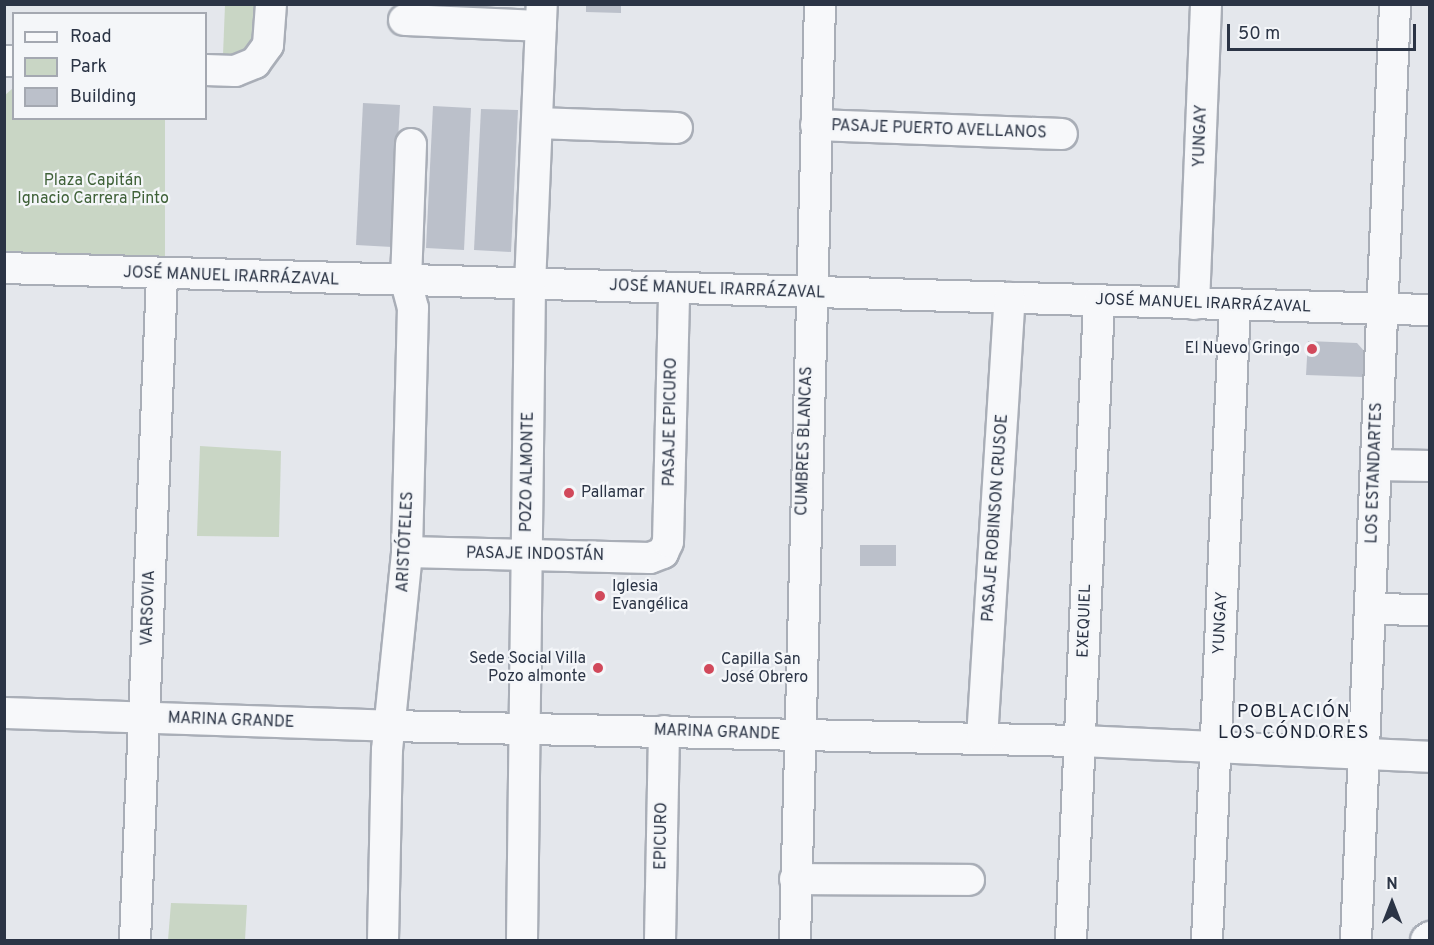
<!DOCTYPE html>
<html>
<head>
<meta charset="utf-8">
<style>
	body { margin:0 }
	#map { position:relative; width:1434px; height:945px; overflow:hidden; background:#e4e7ec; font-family:Overpass,sans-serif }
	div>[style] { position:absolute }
	.green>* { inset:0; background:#c9d6c5 }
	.building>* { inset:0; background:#bbc0ca }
	.roads { filter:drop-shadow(2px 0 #a9aeb7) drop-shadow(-2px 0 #a9aeb7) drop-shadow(0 2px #a9aeb7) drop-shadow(0 -2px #a9aeb7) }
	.minor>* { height:30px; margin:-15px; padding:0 15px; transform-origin:15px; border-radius:15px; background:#f7f8fa }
	.tertiary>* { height:33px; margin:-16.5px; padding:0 16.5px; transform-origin:16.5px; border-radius:16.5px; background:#f7f8fa }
	.dots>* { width:16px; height:16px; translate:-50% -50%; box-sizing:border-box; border:3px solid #f4f6f9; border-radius:50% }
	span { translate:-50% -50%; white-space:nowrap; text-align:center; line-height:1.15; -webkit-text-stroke:4.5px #f4f6f9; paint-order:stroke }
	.street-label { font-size:16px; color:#2b3445 }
	.park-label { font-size:16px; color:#3f6138 }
	.poi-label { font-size:16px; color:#2b3445 }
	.right { translate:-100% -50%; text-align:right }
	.left { translate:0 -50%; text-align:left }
	.neighbourhood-label { font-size:18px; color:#1d2536; letter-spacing:1.5px }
	.frame { position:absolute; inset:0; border:6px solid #2b3445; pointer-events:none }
	.legend { position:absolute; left:12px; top:12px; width:195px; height:108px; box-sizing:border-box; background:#f4f6f9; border:2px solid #a4a8b1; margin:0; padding:8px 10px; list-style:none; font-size:18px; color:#2b3445 }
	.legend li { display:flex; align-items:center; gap:12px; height:30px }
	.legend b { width:30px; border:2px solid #a4a8b1 }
	.north { position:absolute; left:1362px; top:873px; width:60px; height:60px; -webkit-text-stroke:4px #f4f6f9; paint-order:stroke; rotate:0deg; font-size:16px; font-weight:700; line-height:24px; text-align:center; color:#2b3445 }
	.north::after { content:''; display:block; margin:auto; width:21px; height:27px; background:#2b3445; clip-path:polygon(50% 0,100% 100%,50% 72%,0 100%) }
	.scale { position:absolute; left:1227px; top:24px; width:189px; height:27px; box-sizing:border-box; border:3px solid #2b3445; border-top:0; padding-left:8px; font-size:18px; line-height:21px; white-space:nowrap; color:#2b3445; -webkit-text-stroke:4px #f4f6f9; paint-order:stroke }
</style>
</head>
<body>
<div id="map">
	<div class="green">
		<i style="clip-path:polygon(225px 5px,259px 5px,258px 35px,245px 56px,223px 55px)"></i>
		<i style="clip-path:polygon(13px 88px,14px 118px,165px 119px,165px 265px,5px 258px,4px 96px)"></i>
		<i style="clip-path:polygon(200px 446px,281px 451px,279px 537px,197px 536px)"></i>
		<i style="clip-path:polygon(171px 903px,247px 905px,245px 940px,168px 940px)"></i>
	</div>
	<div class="building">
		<i style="clip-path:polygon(586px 4px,621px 4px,621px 13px,586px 12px)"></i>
		<i style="clip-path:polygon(363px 103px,400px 105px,392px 247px,356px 245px)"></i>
		<i style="clip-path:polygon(433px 106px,471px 108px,464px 250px,426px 248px)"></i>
		<i style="clip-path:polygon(481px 109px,518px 110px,511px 252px,474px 250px)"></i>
		<i style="clip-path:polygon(1308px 341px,1357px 343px,1365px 352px,1363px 377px,1306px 375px)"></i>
		<i style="clip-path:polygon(860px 545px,896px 545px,896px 566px,860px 566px)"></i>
	</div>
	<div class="roads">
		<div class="minor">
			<i style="left:404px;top:20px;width:137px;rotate:2.5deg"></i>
			<i style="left:4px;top:61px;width:10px"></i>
			<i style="left:206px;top:70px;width:29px;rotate:2deg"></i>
			<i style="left:235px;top:71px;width:22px;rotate:-22deg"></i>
			<i style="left:255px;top:63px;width:22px;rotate:-54deg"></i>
			<i style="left:268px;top:45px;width:41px;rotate:-85.8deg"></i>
			<i style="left:537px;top:123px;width:140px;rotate:2deg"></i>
			<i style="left:816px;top:125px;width:246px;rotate:2.1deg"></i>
			<i style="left:4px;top:268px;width:1427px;rotate:1.69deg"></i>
			<i style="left:1194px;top:304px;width:300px;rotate:-87.7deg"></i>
			<i style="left:1376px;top:465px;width:54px;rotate:1.1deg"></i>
			<i style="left:407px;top:552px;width:243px;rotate:1.4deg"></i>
			<i style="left:650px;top:558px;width:14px;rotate:-21deg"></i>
			<i style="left:663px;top:553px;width:12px;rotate:-66deg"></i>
			<i style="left:668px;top:542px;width:253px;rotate:-88.6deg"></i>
			<i style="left:1370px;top:609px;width:60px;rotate:1deg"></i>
			<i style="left:4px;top:713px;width:386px;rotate:1.9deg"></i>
			<i style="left:390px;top:726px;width:690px;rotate:1.25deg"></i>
			<i style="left:1080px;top:741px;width:350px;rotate:2.6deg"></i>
			<i style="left:982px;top:738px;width:441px;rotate:-86.4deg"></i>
			<i style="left:795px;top:879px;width:174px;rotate:0.3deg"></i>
			<i style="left:135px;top:940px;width:666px;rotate:-87.67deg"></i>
			<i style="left:383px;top:940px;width:190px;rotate:-88.8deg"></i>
			<i style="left:387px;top:750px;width:199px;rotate:-84.2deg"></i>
			<i style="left:407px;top:552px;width:244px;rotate:-88.6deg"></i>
			<i style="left:413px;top:308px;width:28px;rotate:-105deg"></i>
			<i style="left:406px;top:281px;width:137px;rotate:-87.9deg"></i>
			<i style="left:522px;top:940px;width:655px;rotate:-89.3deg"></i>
			<i style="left:530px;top:285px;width:281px;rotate:-87.6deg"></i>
			<i style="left:660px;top:940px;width:209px;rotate:-88.9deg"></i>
			<i style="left:795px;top:940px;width:936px;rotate:-88.47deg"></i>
			<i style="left:1071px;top:940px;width:640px;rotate:-87.49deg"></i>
			<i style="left:1207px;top:940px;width:636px;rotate:-87.48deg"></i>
			<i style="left:1356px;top:940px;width:937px;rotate:-87.61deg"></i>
		</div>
		<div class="tertiary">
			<i style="left:1427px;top:940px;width:4px;rotate:-34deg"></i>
		</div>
	</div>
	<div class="dots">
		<i style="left:1312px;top:349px;background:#d1495b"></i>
		<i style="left:569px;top:493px;background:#d1495b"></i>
		<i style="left:600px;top:596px;background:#d1495b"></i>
		<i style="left:598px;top:668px;background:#d1495b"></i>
		<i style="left:709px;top:669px;background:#d1495b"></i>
	</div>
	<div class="street-label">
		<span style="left:939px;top:130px;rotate:2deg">PASAJE PUERTO AVELLANOS</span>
		<span style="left:1201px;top:136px;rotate:-88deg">YUNGAY</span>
		<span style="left:231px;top:277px;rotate:2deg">JOSÉ MANUEL IRARRÁZAVAL</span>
		<span style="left:717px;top:290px;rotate:2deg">JOSÉ MANUEL IRARRÁZAVAL</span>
		<span style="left:1203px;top:304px;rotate:2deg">JOSÉ MANUEL IRARRÁZAVAL</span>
		<span style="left:671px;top:422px;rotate:-89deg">PASAJE EPICURO</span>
		<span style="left:805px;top:441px;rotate:-88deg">CUMBRES BLANCAS</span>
		<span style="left:528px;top:472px;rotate:-89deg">POZO ALMONTE</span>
		<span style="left:1375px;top:473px;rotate:-88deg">LOS ESTANDARTES</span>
		<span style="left:996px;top:518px;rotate:-86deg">PASAJE ROBINSON CRUSOE</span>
		<span style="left:406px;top:542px;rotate:-87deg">ARISTÓTELES</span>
		<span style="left:535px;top:555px;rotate:1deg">PASAJE INDOSTÁN</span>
		<span style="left:149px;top:608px;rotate:-88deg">VARSOVIA</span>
		<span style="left:1085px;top:621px;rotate:-88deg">EXEQUIEL</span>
		<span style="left:1221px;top:623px;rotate:-87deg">YUNGAY</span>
		<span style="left:231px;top:721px;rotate:2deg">MARINA GRANDE</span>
		<span style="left:717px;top:733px;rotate:2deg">MARINA GRANDE</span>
		<span style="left:662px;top:836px;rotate:-89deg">EPICURO</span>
	</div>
	<div class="park-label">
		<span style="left:93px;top:190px">Plaza Capitán<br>Ignacio Carrera Pinto</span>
	</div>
	<div class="poi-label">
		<span class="right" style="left:1300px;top:349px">El Nuevo Gringo</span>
		<span class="left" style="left:581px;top:493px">Pallamar</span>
		<span class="left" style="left:612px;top:596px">Iglesia<br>Evangélica</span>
		<span class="right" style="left:586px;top:668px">Sede Social Villa<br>Pozo almonte</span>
		<span class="left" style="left:721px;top:669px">Capilla San<br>José Obrero</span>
	</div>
	<div class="neighbourhood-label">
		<span style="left:1294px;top:724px">POBLACIÓN<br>LOS CÓNDORES</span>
	</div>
	<div class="frame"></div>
	<ul class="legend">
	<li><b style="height:8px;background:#f7f8fa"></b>Road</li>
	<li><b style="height:16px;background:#c9d6c5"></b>Park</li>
	<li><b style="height:16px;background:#bbc0ca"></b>Building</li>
	</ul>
	<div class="north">N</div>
	<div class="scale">50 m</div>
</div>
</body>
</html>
